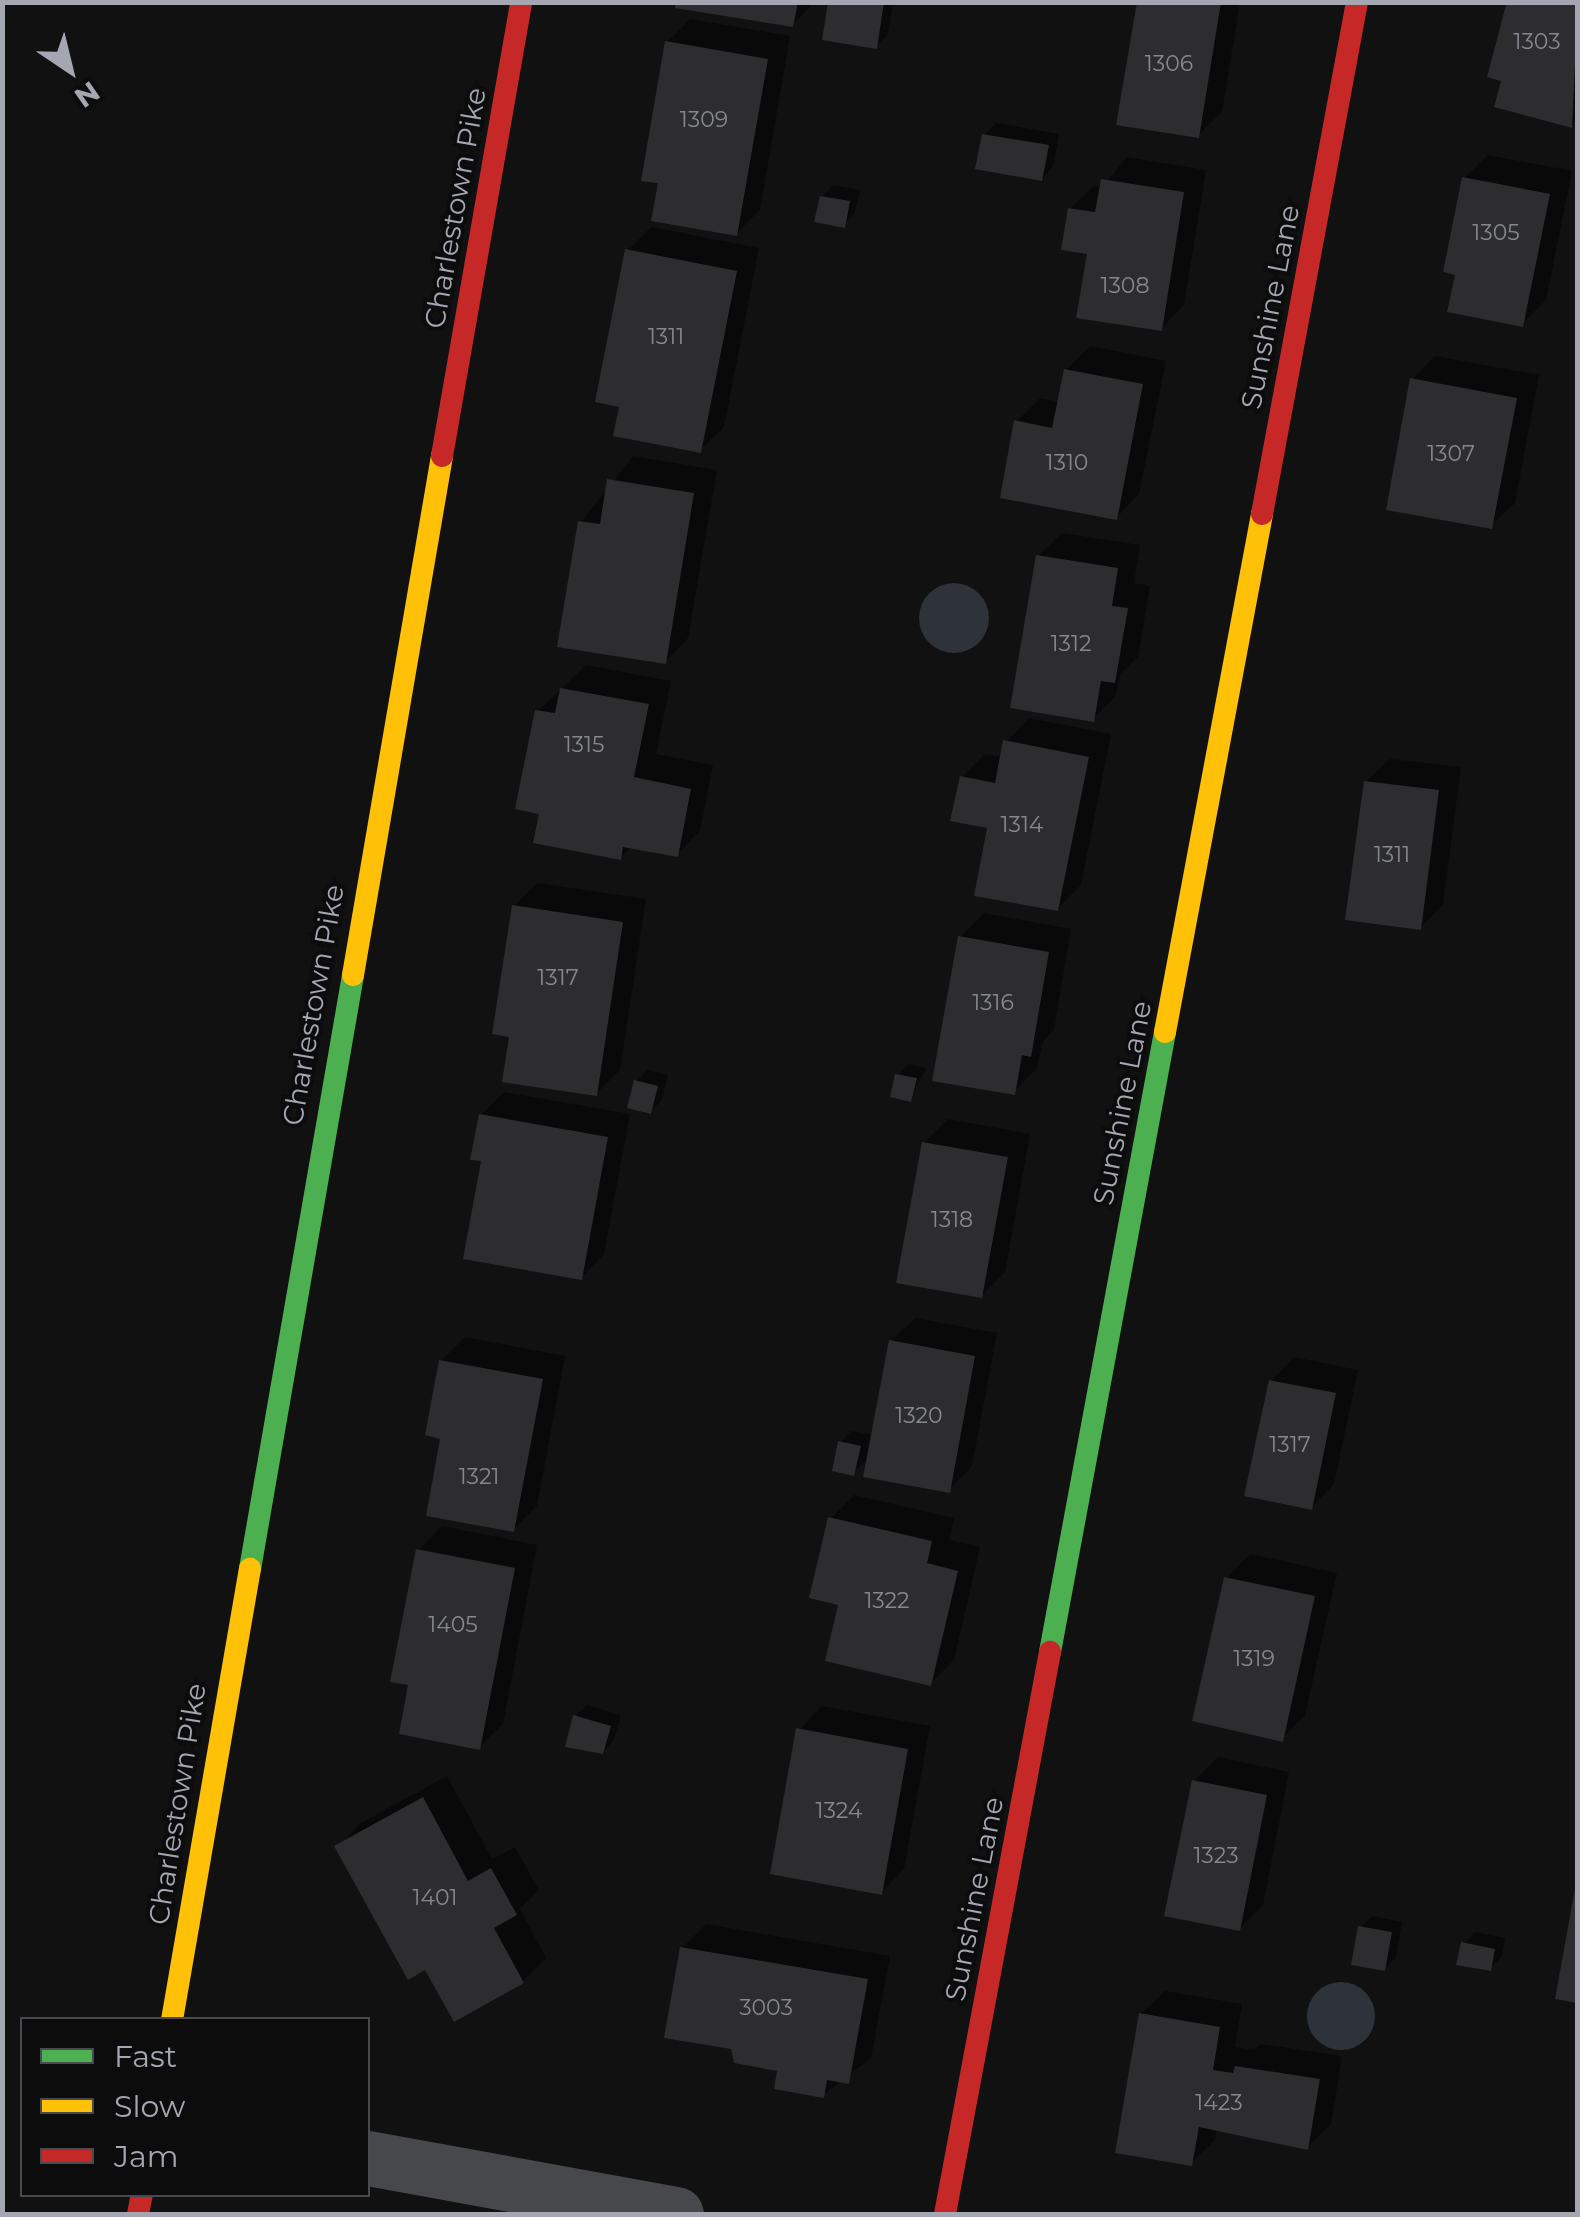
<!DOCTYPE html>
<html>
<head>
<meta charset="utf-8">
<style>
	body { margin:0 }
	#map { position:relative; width:1580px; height:2217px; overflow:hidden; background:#111112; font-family:Montserrat,sans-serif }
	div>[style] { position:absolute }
	.water>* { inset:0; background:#2d3339 }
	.round { border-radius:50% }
	.shadow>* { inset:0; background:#0007 }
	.building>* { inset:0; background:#2d2d2f }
	.street>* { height:55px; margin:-27.5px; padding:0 27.5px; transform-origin:27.5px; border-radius:27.5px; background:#47484b }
	.fast>* { height:22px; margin:-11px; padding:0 11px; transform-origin:11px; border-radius:11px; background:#4caf50 }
	.slow>* { height:22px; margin:-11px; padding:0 11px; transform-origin:11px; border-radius:11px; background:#ffc107 }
	.jam>* { height:22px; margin:-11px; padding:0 11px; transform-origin:11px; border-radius:11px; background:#c62828 }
	span { translate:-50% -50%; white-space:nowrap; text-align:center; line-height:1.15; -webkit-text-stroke:8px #0c0c0d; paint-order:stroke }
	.number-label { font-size:22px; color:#868890 }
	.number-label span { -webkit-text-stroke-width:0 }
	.street-label { font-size:28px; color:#a4a7b1 }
	.frame { position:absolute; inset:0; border:5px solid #a4a7b1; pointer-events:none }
	.legend { position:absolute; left:20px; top:2017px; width:350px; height:180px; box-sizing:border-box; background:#0c0c0d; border:2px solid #494a4f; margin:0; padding:12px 18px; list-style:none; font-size:30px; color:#a4a7b1 }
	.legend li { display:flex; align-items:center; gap:20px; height:50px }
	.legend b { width:50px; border:2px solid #494a4f }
	.north { position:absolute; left:20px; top:20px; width:100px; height:100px; -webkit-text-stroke:8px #0c0c0d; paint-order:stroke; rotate:145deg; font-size:28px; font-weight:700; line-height:40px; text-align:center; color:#a4a7b1 }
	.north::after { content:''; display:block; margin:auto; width:35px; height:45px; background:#a4a7b1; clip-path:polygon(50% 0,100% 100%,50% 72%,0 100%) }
</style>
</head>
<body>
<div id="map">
	<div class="water">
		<i class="round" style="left:919px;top:583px;width:70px;height:70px"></i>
		<i class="round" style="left:1307px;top:1982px;width:68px;height:68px"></i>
	</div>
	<div class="shadow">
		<i style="clip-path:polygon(678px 2px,815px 2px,792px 25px)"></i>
		<i style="clip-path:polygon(830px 2px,893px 2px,888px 35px,876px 46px)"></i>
		<i style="clip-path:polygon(1139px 2px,1240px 2px,1222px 112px,1198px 135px)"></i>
		<i style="clip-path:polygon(1511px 2px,1578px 2px,1578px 119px,1571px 125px,1504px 79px)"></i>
		<i style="clip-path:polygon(690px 19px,790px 36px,760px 210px,736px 234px,661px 181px,667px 42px)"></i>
		<i style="clip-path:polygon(996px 123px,1059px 134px,1053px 167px,1042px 179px,985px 135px)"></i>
		<i style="clip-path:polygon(1488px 155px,1572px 171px,1546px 300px,1522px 324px,1458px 273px,1464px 178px)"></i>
		<i style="clip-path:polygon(1127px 157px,1206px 170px,1184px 305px,1161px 329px,1090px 252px,1070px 209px,1094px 186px,1102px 187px)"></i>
		<i style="clip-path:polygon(833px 185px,860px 190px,855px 213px,844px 225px,822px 197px)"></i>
		<i style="clip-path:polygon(651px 227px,759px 248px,724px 427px,700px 450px,622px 405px,628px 250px)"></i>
		<i style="clip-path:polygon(1090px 346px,1166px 361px,1139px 494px,1116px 518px,1016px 422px,1040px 398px,1060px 402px,1066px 370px)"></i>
		<i style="clip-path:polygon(1435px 356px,1539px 375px,1515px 503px,1491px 526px,1412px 380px)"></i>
		<i style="clip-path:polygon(633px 456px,717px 470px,688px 638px,665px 662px,581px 522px)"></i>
		<i style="clip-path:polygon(1062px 533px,1140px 545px,1134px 583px,1150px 586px,1138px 657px,1120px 674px,1116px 696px,1093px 719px,1038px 556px)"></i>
		<i style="clip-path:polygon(586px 665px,671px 681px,656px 754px,713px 765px,700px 831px,677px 854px,632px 846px,620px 858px,541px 812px,538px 711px)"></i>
		<i style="clip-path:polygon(1029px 718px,1111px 734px,1081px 885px,1057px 909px,990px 826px,962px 777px,985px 754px,1003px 757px,1006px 742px)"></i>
		<i style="clip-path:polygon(1390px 759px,1461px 767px,1443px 904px,1420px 928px,1366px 782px)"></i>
		<i style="clip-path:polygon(538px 883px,646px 899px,620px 1070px,596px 1094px,514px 906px)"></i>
		<i style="clip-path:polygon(984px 913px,1071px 929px,1054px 1030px,1043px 1041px,1037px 1068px,1014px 1092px,960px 937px)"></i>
		<i style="clip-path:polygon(909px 1064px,926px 1068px,910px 1099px,898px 1075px)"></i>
		<i style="clip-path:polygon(647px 1070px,668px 1075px,662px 1100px,651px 1111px,636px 1082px)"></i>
		<i style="clip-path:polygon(504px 1092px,630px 1114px,604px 1254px,581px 1278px,484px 1159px,481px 1115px)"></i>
		<i style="clip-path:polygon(948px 1119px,1030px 1134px,1005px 1272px,982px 1295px,924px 1143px)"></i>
		<i style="clip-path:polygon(915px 1318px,997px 1333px,972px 1466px,949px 1490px,870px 1457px,853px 1473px,840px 1443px,851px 1431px,874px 1435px,891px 1341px)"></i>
		<i style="clip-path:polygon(465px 1337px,565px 1356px,537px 1506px,513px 1530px,443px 1437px,441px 1361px)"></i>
		<i style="clip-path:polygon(1294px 1357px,1358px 1370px,1334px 1484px,1311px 1508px,1271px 1381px)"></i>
		<i style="clip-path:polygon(854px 1495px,954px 1518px,949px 1540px,980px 1547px,954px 1660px,930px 1684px,831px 1518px)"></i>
		<i style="clip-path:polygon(442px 1526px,537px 1545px,503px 1724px,479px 1747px,411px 1683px,419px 1550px)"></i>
		<i style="clip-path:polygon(1250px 1554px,1337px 1573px,1305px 1715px,1282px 1739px,1227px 1578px)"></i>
		<i style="clip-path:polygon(587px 1705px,621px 1715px,614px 1740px,603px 1752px,575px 1716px)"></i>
		<i style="clip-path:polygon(822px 1706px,930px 1726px,904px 1869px,881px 1893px,799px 1730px)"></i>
		<i style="clip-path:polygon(1218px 1757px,1289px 1772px,1263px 1905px,1239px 1929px,1194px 1781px)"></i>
		<i style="clip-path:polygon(447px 1776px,492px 1859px,515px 1847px,539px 1890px,520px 1909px,546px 1958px,523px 1981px,426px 1967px,338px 1846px,361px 1823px)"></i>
		<i style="clip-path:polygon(1372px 1916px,1402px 1922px,1396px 1957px,1384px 1969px,1361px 1927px)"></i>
		<i style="clip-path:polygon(706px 1924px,890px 1956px,871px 2058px,823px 2095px,780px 2069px,682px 1948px)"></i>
		<i style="clip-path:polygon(1475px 1932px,1505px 1938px,1502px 1957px,1490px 1968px,1464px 1944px)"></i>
		<i style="clip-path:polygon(1165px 1991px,1242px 2004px,1235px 2047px,1254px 2050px,1261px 2044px,1342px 2056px,1331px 2124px,1307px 2147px,1217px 2129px,1215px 2140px,1191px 2163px,1141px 2014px)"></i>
	</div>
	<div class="building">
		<i style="clip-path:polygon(675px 2px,798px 2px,793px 27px,675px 8px)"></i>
		<i style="clip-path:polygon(828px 2px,884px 2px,877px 49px,822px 40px)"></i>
		<i style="clip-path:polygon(1137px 2px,1221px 2px,1199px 138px,1116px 125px)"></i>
		<i style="clip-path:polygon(1517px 2px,1578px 2px,1572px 128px,1494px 107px,1501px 81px,1487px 77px,1506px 5px)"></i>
		<i style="clip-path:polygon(665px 41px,768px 59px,737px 236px,651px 221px,658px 183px,641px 181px)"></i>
		<i style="clip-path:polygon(982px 134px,1049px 145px,1042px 181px,975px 169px)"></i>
		<i style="clip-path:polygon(1462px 177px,1550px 194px,1523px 327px,1447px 312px,1455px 275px,1443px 272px)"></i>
		<i style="clip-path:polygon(1101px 179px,1184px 192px,1162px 331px,1076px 318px,1087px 254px,1061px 250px,1068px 208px,1095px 212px)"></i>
		<i style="clip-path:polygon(820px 196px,850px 201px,845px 228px,814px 222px)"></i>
		<i style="clip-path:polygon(625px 249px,737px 271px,701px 453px,613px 436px,619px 407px,595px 402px)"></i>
		<i style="clip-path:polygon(1064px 369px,1143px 384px,1117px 520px,1000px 498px,1014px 420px,1052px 428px)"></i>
		<i style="clip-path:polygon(1410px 378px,1517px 398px,1492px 529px,1386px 510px)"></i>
		<i style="clip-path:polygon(607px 479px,694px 493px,666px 664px,557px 647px,578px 521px,600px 524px)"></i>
		<i style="clip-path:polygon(1036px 555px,1118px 568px,1112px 606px,1128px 608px,1115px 683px,1101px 681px,1094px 722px,1010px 708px)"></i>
		<i style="clip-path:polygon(560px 688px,649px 704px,634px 777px,691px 789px,678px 857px,623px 847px,621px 860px,533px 843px,539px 814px,515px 809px,535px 710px,555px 713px)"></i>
		<i style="clip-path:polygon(1003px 740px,1089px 757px,1058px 911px,974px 896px,987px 828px,950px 821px,960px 776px,995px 783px)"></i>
		<i style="clip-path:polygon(1364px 781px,1439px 790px,1421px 930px,1345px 920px)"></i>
		<i style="clip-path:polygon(512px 905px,623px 922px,597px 1096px,502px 1082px,509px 1037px,492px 1034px)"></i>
		<i style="clip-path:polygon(958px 936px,1049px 952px,1031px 1057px,1022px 1055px,1015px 1095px,932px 1081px)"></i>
		<i style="clip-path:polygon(895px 1074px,917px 1078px,911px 1102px,890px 1097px)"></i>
		<i style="clip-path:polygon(634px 1080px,658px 1086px,651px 1114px,627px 1108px)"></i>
		<i style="clip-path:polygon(479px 1114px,608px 1137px,582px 1280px,463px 1259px,481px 1161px,470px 1160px)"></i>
		<i style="clip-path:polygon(922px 1142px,1008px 1157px,982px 1298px,896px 1283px)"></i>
		<i style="clip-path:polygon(889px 1340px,975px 1356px,950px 1493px,863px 1477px)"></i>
		<i style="clip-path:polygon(439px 1360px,543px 1379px,514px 1532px,426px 1516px,440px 1439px,425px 1435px)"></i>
		<i style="clip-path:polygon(1269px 1380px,1336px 1393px,1312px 1510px,1244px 1496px)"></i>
		<i style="clip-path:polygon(838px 1441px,861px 1446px,854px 1476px,832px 1471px)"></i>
		<i style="clip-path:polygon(828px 1517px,932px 1541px,927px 1563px,958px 1571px,931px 1686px,825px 1661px,838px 1605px,809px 1598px)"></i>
		<i style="clip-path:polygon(416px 1549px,515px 1568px,480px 1750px,399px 1734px,408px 1685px,390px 1682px)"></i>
		<i style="clip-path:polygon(1224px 1577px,1315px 1596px,1283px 1742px,1192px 1721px)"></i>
		<i style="clip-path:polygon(573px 1715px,611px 1726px,603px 1754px,565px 1747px)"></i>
		<i style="clip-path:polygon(796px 1728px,908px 1749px,882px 1895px,770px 1874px)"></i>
		<i style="clip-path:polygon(1192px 1780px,1267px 1795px,1240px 1931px,1164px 1916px)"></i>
		<i style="clip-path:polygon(423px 1797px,468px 1881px,491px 1868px,517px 1915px,494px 1928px,524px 1983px,454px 2022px,425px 1970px,408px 1980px,334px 1846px)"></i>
		<i style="clip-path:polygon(1576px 1883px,1578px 1883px,1578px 2003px,1555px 1999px)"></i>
		<i style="clip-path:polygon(1358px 1926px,1392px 1932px,1385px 1971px,1351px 1965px)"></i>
		<i style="clip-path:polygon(1461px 1942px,1495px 1949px,1491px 1971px,1456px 1965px)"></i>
		<i style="clip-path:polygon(680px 1947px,868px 1979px,849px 2084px,827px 2080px,824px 2098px,774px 2089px,777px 2071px,734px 2063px,731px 2049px,664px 2038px)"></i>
		<i style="clip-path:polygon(1139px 2013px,1220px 2027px,1213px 2070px,1233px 2073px,1235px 2066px,1320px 2079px,1308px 2150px,1199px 2127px,1192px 2166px,1115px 2153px)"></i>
	</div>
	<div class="street">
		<i style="left:368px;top:2158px;width:313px;rotate:10.3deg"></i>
	</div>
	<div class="fast">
		<i style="left:250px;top:1569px;width:603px;rotate:-80.16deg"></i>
		<i style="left:1050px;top:1652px;width:631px;rotate:-79.49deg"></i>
	</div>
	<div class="slow">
		<i style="left:353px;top:975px;width:527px;rotate:-80.27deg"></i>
		<i style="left:1165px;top:1032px;width:527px;rotate:-79.39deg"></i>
		<i style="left:172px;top:2020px;width:458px;rotate:-80.2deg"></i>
	</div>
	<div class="jam">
		<i style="left:442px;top:456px;width:461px;rotate:-80.1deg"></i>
		<i style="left:1262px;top:514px;width:521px;rotate:-79.49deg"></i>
		<i style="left:138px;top:2214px;width:20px;rotate:-79deg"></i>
		<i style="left:945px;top:2214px;width:572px;rotate:-79.42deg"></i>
	</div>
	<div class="number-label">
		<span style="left:1537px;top:42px">1303</span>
		<span style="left:1169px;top:64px">1306</span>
		<span style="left:704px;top:120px">1309</span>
		<span style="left:1496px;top:233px">1305</span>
		<span style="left:1125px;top:286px">1308</span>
		<span style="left:666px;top:337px">1311</span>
		<span style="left:1451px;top:454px">1307</span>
		<span style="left:1067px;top:463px">1310</span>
		<span style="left:1071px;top:644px">1312</span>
		<span style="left:584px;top:745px">1315</span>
		<span style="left:1022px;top:825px">1314</span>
		<span style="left:1392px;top:855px">1311</span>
		<span style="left:558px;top:978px">1317</span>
		<span style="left:993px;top:1003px">1316</span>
		<span style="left:952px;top:1220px">1318</span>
		<span style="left:919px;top:1416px">1320</span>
		<span style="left:1290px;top:1445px">1317</span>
		<span style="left:479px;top:1477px">1321</span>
		<span style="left:887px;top:1601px">1322</span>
		<span style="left:453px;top:1625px">1405</span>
		<span style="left:1254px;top:1659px">1319</span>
		<span style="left:839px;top:1811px">1324</span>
		<span style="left:1216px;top:1856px">1323</span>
		<span style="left:435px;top:1898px">1401</span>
		<span style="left:766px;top:2008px">3003</span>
		<span style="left:1219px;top:2103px">1423</span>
	</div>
	<div class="street-label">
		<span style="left:455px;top:208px;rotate:-80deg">Charlestown Pike</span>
		<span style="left:1270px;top:307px;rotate:-79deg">Sunshine Lane</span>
		<span style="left:313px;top:1005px;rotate:-80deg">Charlestown Pike</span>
		<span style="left:1122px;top:1103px;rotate:-79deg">Sunshine Lane</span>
		<span style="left:177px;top:1804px;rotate:-81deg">Charlestown Pike</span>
		<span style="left:974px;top:1899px;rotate:-79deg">Sunshine Lane</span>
	</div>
	<div class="frame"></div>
	<ul class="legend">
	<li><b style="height:12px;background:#4caf50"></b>Fast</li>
	<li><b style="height:12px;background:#ffc107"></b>Slow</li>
	<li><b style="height:12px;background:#c62828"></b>Jam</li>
	</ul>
	<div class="north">N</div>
</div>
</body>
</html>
